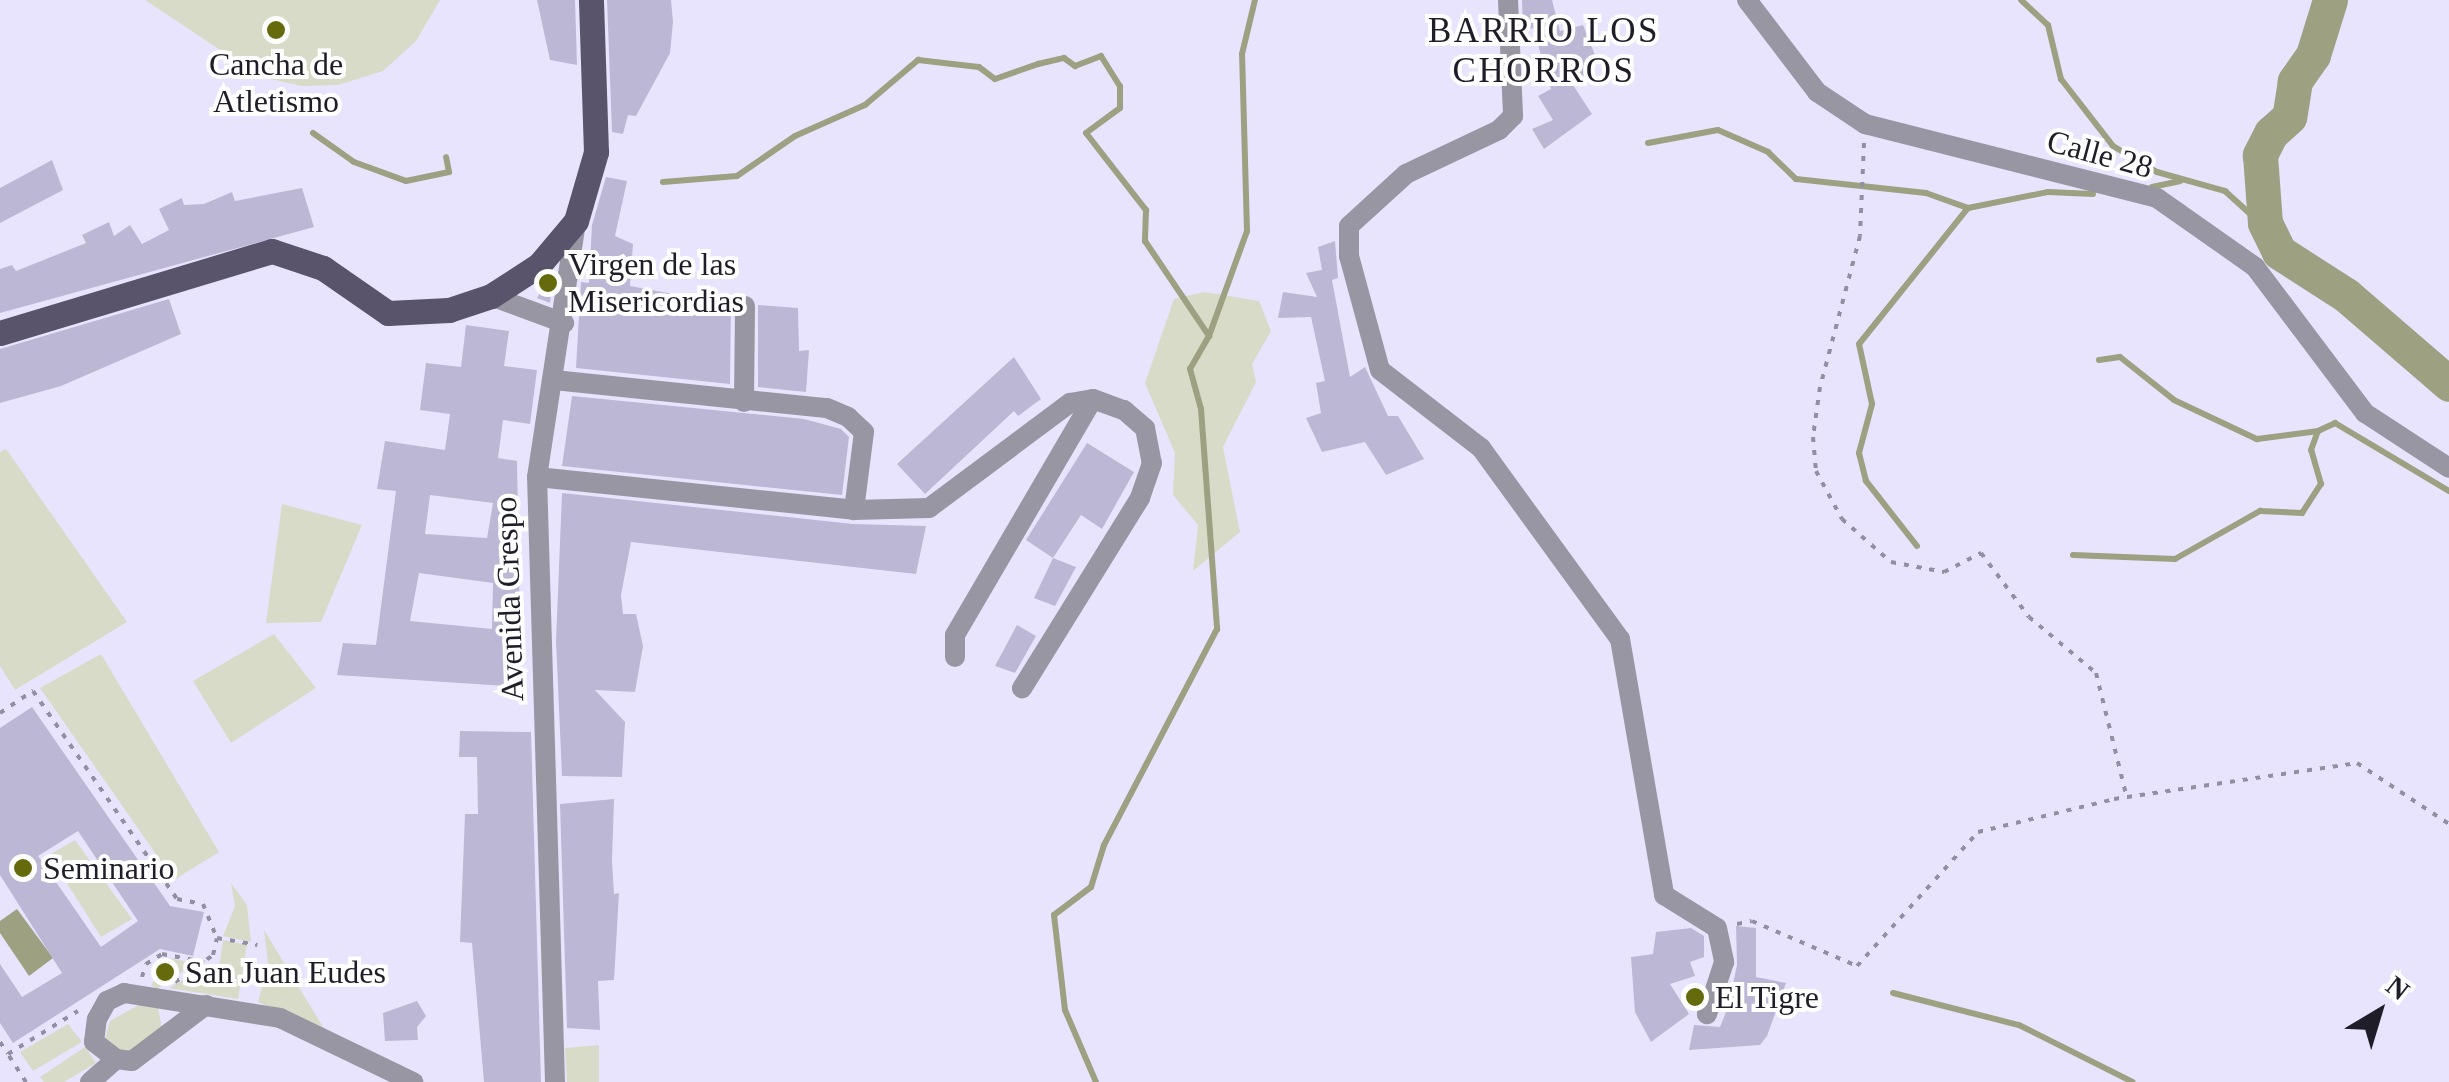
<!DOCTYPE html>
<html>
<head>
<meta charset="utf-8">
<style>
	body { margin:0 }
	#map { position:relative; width:2449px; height:1082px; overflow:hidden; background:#e9e4fd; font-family:Georgia,serif }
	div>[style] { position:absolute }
	.green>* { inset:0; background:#d8dbc7 }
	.water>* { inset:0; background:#9da182 }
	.stream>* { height:6px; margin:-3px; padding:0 3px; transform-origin:3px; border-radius:3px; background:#9da182 }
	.river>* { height:35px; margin:-17.5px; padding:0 17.5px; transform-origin:17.5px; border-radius:17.5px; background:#9da182 }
	.building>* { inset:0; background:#bdb7d6 }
	.path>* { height:4px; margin-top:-2px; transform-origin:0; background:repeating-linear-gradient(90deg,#928fa2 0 5px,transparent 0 13px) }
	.minor>* { height:20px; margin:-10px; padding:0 10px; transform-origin:10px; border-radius:10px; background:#9996a4 }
	.major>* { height:25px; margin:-12.5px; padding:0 12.5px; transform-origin:12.5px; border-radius:12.5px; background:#59546b }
	.dots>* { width:28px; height:28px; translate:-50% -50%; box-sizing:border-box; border:5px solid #fff; border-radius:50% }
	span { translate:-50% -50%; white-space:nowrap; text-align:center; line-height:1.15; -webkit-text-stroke:8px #fff; paint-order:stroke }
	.poi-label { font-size:32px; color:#1f1d28 }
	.left { translate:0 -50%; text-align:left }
	.street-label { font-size:32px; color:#1f1d28 }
	.neighbourhood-label { font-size:35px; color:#1f1d28; letter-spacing:2.5px }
	.north { position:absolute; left:2329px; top:962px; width:100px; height:100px; -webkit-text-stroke:8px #fff; paint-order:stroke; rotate:38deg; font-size:28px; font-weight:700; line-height:40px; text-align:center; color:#1f1d28 }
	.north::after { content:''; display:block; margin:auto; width:35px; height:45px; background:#1f1d28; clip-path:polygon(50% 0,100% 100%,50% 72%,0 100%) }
</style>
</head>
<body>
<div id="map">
	<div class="green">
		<i style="clip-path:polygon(145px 0,440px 0,416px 41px,383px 71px,338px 85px,302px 86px,261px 77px)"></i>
		<i style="clip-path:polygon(1204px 292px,1259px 301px,1271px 331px,1252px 364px,1256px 382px,1223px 447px,1240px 532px,1193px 571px,1198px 525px,1173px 495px,1175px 453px,1145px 383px,1174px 299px)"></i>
		<i style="clip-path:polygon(6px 449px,127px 622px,15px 690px,0 666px,0 452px)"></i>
		<i style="clip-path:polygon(282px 504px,362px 525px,321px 622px,266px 623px)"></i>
		<i style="clip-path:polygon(274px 634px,316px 688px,231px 743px,193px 681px)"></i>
		<i style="clip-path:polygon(101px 654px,219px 852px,174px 880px,40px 688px)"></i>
		<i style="clip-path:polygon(75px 840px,132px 919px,101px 937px,49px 855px)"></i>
		<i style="clip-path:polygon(231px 883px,247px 905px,251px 942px,223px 936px,235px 906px)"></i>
		<i style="clip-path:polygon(264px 930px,328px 1035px,258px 1002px,268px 963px)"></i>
		<i style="clip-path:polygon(223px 940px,247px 945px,238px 999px,169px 988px,206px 967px,219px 967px)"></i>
		<i style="clip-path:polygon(168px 958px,195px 963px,157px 989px,151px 985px,157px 977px,152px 967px)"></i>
		<i style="clip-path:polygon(142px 1003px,158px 1007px,162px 1029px,126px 1055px,104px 1043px,110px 1021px)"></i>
		<i style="clip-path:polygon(68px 1024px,82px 1042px,33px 1071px,20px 1052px)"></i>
		<i style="clip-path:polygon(599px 1045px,599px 1082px,567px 1082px,565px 1048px)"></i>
		<i style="clip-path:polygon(85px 1047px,96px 1063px,64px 1082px,44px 1082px,40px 1077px)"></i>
	</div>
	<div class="water">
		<i style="clip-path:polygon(17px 909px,53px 958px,29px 976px,0 933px,0 921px)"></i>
	</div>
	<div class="stream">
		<i style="left:2021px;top:0;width:37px;rotate:43deg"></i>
		<i style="left:2048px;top:25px;width:56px;rotate:76.5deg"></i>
		<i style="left:2061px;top:79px;width:85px;rotate:52.2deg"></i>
		<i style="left:2113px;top:146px;width:51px;rotate:30.6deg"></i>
		<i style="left:2157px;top:172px;width:71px;rotate:15.6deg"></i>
		<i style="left:2225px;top:191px;width:59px;rotate:42.3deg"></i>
		<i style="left:313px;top:133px;width:50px;rotate:35.3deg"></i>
		<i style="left:354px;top:162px;width:55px;rotate:20.1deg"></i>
		<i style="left:406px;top:181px;width:44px;rotate:-11.8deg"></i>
		<i style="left:449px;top:172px;width:15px;rotate:-101deg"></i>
		<i style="left:1648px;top:143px;width:71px;rotate:-10.5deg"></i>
		<i style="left:1718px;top:130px;width:55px;rotate:23.7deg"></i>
		<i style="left:1768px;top:152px;width:39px;rotate:44deg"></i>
		<i style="left:1796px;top:179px;width:131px;rotate:6.1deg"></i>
		<i style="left:1926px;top:193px;width:45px;rotate:19.7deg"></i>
		<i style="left:663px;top:182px;width:74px;rotate:-4.6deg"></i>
		<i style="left:737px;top:176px;width:70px;rotate:-34.6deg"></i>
		<i style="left:795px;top:136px;width:77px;rotate:-23.9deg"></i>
		<i style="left:865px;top:105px;width:70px;rotate:-40.3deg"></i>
		<i style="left:918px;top:60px;width:61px;rotate:6.5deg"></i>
		<i style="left:979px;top:67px;width:20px;rotate:37deg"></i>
		<i style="left:995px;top:79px;width:46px;rotate:-19.2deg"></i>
		<i style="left:1038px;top:64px;width:27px;rotate:-13deg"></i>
		<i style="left:1064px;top:58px;width:14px;rotate:36deg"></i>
		<i style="left:1075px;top:66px;width:28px;rotate:-21deg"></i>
		<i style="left:1101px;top:56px;width:36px;rotate:58deg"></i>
		<i style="left:1120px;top:86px;width:22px;rotate:90deg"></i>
		<i style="left:1120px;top:108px;width:42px;rotate:143.7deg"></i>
		<i style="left:1086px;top:133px;width:98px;rotate:52.1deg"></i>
		<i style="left:1146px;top:210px;width:31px;rotate:92deg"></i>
		<i style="left:1145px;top:241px;width:115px;rotate:56deg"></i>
		<i style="left:1209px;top:336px;width:38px;rotate:120deg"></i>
		<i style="left:1190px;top:369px;width:41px;rotate:74.6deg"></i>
		<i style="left:1201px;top:409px;width:221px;rotate:85.8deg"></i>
		<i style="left:1217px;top:629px;width:244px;rotate:117.6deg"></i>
		<i style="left:1104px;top:845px;width:44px;rotate:107.2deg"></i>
		<i style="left:1091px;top:887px;width:46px;rotate:142.9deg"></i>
		<i style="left:1054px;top:915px;width:96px;rotate:83.4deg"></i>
		<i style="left:1065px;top:1010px;width:78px;rotate:66.7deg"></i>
		<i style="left:2152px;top:187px;width:29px;rotate:-12deg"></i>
		<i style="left:1209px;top:336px;width:112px;rotate:-70.1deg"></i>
		<i style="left:1247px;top:231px;width:177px;rotate:-91.6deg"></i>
		<i style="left:1242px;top:54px;width:56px;rotate:-76.5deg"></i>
		<i style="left:2099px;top:360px;width:21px;rotate:-8deg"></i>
		<i style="left:2120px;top:357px;width:69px;rotate:38.5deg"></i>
		<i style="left:2174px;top:400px;width:92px;rotate:25.2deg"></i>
		<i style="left:2257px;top:439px;width:62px;rotate:-7.5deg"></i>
		<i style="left:1917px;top:546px;width:83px;rotate:-128.1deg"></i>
		<i style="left:1866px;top:481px;width:29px;rotate:-104deg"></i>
		<i style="left:1859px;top:453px;width:51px;rotate:-75.1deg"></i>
		<i style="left:1872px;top:404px;width:61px;rotate:-102.2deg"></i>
		<i style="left:1859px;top:344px;width:174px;rotate:-51.3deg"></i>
		<i style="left:1968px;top:208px;width:82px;rotate:-11.3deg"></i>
		<i style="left:2048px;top:192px;width:45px;rotate:2.5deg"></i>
		<i style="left:2073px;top:555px;width:102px;rotate:2.2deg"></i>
		<i style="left:2175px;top:559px;width:98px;rotate:-29.5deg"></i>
		<i style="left:2260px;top:511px;width:42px;rotate:2.7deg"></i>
		<i style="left:2302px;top:513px;width:35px;rotate:-57deg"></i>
		<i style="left:2321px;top:484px;width:35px;rotate:-106deg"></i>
		<i style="left:2311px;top:450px;width:20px;rotate:-70deg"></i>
		<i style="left:2318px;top:431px;width:19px;rotate:-25deg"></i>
		<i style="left:2335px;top:423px;width:133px;rotate:30.8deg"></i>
		<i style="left:1893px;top:993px;width:130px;rotate:14.3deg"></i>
		<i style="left:2019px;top:1025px;width:127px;rotate:26.6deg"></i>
	</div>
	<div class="river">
		<i style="left:2330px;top:0;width:58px;rotate:107.2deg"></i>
		<i style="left:2313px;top:55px;width:32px;rotate:125deg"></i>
		<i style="left:2295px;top:81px;width:36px;rotate:99deg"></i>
		<i style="left:2289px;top:117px;width:24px;rotate:138deg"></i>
		<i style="left:2271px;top:133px;width:25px;rotate:117deg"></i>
		<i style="left:2260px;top:155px;width:68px;rotate:85.8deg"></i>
		<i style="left:2265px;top:223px;width:32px;rotate:64deg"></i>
		<i style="left:2279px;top:252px;width:80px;rotate:32.7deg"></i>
		<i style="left:2346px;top:295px;width:136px;rotate:40.8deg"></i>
	</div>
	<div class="building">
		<i style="clip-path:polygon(537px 0,575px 0,577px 65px,550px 60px)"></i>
		<i style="clip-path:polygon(607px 0,671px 0,673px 22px,670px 53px,636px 116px,628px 115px,623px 134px,612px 132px)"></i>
		<i style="clip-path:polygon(1522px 0,1552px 0,1560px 31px,1583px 25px,1597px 60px,1588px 74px,1569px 79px,1592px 114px,1544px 149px,1532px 129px,1553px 120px,1538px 96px,1551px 89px,1533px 28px,1523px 31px)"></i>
		<i style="clip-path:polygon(52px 160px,63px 190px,0 223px,0 188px)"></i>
		<i style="clip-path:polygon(606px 177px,627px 181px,615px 236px,633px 244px,630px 286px,731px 305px,730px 384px,576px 368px,581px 282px,589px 283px,592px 225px)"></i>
		<i style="clip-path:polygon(302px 188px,314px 227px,0 313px,0 269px,12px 265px,16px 271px,86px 243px,82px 235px,109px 222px,114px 236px,130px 225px,142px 244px,169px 230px,159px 209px,182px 198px,184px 205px,204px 204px,232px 192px,235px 201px)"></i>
		<i style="clip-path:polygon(1335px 241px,1338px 278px,1332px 280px,1350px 377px,1365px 367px,1388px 416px,1398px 416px,1424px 459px,1386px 475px,1365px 442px,1322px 452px,1306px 418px,1321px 413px,1316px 383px,1325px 381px,1311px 317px,1278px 318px,1283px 292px,1317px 297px,1306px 273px,1322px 270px,1318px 247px)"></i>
		<i style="clip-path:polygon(549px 278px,553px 278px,550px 303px,537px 298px)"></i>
		<i style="clip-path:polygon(169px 299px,181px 334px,61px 386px,0 403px,0 349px)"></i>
		<i style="clip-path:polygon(758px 305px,798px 308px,799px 351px,809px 350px,806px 392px,758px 387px)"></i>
		<i style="clip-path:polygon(evenodd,466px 325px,509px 331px,504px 366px,537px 370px,530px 424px,503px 420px,498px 458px,517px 461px,521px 687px,337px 675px,343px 643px,376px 645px,396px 491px,377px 489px,385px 441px,445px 450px,450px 414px,420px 410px,426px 363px,461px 367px,466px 325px,430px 495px,493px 503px,487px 538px,425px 534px,430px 495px,466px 325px,419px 573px,493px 583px,492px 629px,410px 621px,419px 573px)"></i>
		<i style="clip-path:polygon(1014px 357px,1041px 399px,1018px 416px,1014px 411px,925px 494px,897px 464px)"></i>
		<i style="clip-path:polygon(572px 396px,804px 419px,841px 429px,849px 437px,842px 495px,562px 466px)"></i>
		<i style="clip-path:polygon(1087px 443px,1134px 472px,1102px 529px,1081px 515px,1053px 558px,1026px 540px)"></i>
		<i style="clip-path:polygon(562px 493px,853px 524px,926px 526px,916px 574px,631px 542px,621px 595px,623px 614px,636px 614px,643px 646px,635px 692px,595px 690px,625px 722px,622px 777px,562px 776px,556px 641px)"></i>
		<i style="clip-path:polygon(1053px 558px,1076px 567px,1055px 606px,1034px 598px)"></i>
		<i style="clip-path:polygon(1017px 625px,1036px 636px,1015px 673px,995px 666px)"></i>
		<i style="clip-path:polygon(evenodd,32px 707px,170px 906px,204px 912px,193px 956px,160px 949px,13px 1043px,0 1023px,0 964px,22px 997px,62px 973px,0 875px,0 728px,32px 707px,78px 831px,138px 921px,101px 947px,38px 856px,78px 831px)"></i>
		<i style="clip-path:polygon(460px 731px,531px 732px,541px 1082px,484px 1082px,472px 943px,460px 942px,465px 814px,478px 814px,477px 757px,459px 757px)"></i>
		<i style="clip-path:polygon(614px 799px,612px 861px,614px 894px,619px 893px,614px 980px,598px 981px,600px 1030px,567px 1028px,560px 804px)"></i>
		<i style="clip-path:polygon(1736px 926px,1756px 928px,1756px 977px,1786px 983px,1767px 1036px,1760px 1045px,1689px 1050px,1694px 1025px,1720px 1027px,1728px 1007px,1737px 965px)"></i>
		<i style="clip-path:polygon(1691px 928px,1704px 936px,1704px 957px,1690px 962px,1695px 976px,1670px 984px,1689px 1014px,1651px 1042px,1635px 1012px,1631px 957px,1653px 954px,1656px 932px)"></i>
		<i style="clip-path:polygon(417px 1001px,426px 1016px,417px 1027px,418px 1040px,385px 1041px,383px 1013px)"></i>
	</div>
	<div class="path">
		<i style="left:1864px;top:143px;width:93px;rotate:92.5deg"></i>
		<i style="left:1860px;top:236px;width:156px;rotate:104.8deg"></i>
		<i style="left:1820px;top:387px;width:50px;rotate:98deg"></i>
		<i style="left:1813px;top:437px;width:34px;rotate:85deg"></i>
		<i style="left:1816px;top:471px;width:55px;rotate:61.6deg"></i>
		<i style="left:1842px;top:519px;width:65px;rotate:41.3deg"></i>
		<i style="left:1891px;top:562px;width:54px;rotate:10.7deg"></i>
		<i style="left:1944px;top:572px;width:42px;rotate:-27.2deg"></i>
		<i style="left:1981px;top:553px;width:80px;rotate:53.1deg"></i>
		<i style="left:2029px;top:617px;width:87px;rotate:39.9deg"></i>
		<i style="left:2096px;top:673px;width:129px;rotate:76.1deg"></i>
		<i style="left:0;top:713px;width:40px;rotate:-34deg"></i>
		<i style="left:33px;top:691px;width:253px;rotate:55.3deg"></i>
		<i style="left:177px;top:899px;width:26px;rotate:11deg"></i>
		<i style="left:203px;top:904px;width:37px;rotate:68deg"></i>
		<i style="left:1737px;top:924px;width:15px;rotate:-11deg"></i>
		<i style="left:1752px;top:921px;width:114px;rotate:23.2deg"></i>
		<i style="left:1857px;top:966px;width:181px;rotate:-47.9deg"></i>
		<i style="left:1978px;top:832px;width:140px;rotate:-13.6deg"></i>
		<i style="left:2114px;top:799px;width:246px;rotate:-8.4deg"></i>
		<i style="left:2357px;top:763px;width:110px;rotate:33.5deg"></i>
		<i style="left:142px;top:977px;width:14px;rotate:-73deg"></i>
		<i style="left:146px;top:964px;width:19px;rotate:-32deg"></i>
		<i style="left:162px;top:954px;width:43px;rotate:10.8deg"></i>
		<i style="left:175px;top:982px;width:47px;rotate:-35.4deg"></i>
		<i style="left:213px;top:955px;width:17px;rotate:-77deg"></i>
		<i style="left:217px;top:938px;width:41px;rotate:9.9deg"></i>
		<i style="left:0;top:1042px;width:14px;rotate:56deg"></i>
		<i style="left:26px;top:1082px;width:33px;rotate:-123deg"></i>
		<i style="left:8px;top:1054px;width:82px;rotate:-31.6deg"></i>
	</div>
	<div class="minor">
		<i style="left:1508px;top:0;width:116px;rotate:87.5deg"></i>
		<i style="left:1513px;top:116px;width:20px;rotate:135deg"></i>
		<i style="left:1499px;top:130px;width:103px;rotate:154.7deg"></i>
		<i style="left:1406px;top:174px;width:77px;rotate:137.6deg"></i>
		<i style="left:1349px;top:226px;width:30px;rotate:90deg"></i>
		<i style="left:1349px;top:256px;width:118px;rotate:74.8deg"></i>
		<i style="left:1380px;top:370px;width:128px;rotate:37.7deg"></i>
		<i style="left:1481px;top:448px;width:236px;rotate:54deg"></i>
		<i style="left:1620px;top:639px;width:260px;rotate:80.2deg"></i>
		<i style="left:1664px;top:895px;width:62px;rotate:31.9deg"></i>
		<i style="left:1717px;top:928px;width:35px;rotate:78deg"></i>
		<i style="left:1724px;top:962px;width:55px;rotate:108.1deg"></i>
		<i style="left:1747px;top:0;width:116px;rotate:52.7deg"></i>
		<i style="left:1817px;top:92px;width:58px;rotate:33.7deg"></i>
		<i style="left:1865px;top:124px;width:301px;rotate:14.2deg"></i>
		<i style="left:2157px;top:198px;width:120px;rotate:35.1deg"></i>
		<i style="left:2255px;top:267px;width:183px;rotate:53deg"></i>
		<i style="left:2365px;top:413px;width:100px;rotate:33.2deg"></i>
		<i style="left:491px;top:296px;width:78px;rotate:20.3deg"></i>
		<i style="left:554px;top:380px;width:274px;rotate:5.9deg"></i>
		<i style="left:827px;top:408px;width:23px;rotate:23deg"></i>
		<i style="left:848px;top:417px;width:22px;rotate:43deg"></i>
		<i style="left:864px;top:432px;width:79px;rotate:97.3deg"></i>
		<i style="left:744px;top:402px;width:96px;rotate:-89.4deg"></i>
		<i style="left:537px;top:477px;width:319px;rotate:5.9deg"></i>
		<i style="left:854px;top:510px;width:75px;rotate:-1.5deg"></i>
		<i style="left:929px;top:508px;width:176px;rotate:-36.7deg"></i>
		<i style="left:1070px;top:403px;width:23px;rotate:-10deg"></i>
		<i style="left:1093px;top:399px;width:33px;rotate:20deg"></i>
		<i style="left:1124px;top:410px;width:28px;rotate:41deg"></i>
		<i style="left:1145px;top:428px;width:36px;rotate:79deg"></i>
		<i style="left:1152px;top:463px;width:37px;rotate:109deg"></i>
		<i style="left:1140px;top:498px;width:224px;rotate:121.8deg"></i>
		<i style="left:955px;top:657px;width:22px;rotate:-90deg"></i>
		<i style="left:955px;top:635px;width:273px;rotate:-59.7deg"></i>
		<i style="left:116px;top:1059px;width:16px;rotate:7deg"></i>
		<i style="left:132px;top:1061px;width:93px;rotate:-37.1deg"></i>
		<i style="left:90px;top:1082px;width:35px;rotate:-41deg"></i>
		<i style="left:116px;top:1059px;width:28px;rotate:-142deg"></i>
		<i style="left:94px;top:1042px;width:23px;rotate:-83deg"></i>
		<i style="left:97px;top:1019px;width:21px;rotate:-61deg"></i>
		<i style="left:107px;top:1001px;width:19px;rotate:-25deg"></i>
		<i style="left:124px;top:993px;width:158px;rotate:9.1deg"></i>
		<i style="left:280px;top:1018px;width:148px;rotate:25.7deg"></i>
		<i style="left:555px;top:1082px;width:605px;rotate:-91.7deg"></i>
		<i style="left:537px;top:477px;width:259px;rotate:-81.3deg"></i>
	</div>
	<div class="major">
		<i style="left:0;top:333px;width:284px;rotate:-16.8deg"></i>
		<i style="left:272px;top:251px;width:54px;rotate:18.4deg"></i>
		<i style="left:323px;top:268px;width:79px;rotate:34.7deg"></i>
		<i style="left:388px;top:313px;width:61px;rotate:-2.8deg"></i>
		<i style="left:449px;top:310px;width:44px;rotate:-18.4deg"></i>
		<i style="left:491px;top:296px;width:57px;rotate:-32.9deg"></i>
		<i style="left:539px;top:265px;width:57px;rotate:-49.9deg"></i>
		<i style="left:576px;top:221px;width:72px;rotate:-73.8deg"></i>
		<i style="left:596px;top:152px;width:152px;rotate:-91.9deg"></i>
	</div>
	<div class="dots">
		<i style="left:276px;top:30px;background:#656a0c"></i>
		<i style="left:548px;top:283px;background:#656a0c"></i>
		<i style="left:23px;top:868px;background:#656a0c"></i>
		<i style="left:165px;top:972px;background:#656a0c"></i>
		<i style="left:1695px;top:997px;background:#656a0c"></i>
	</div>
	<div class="poi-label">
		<span style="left:276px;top:83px">Cancha de<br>Atletismo</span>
		<span class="left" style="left:568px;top:283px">Virgen de las<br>Misericordias</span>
		<span class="left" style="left:43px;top:868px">Seminario</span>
		<span class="left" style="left:185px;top:972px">San Juan Eudes</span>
		<span class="left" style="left:1715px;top:997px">El Tigre</span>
	</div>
	<div class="street-label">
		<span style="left:2100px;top:154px;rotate:15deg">Calle 28</span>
		<span style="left:509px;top:599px;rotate:-92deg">Avenida Crespo</span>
	</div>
	<div class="neighbourhood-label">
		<span style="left:1544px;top:51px">BARRIO LOS<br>CHORROS</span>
	</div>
	<div class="north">N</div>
</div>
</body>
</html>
